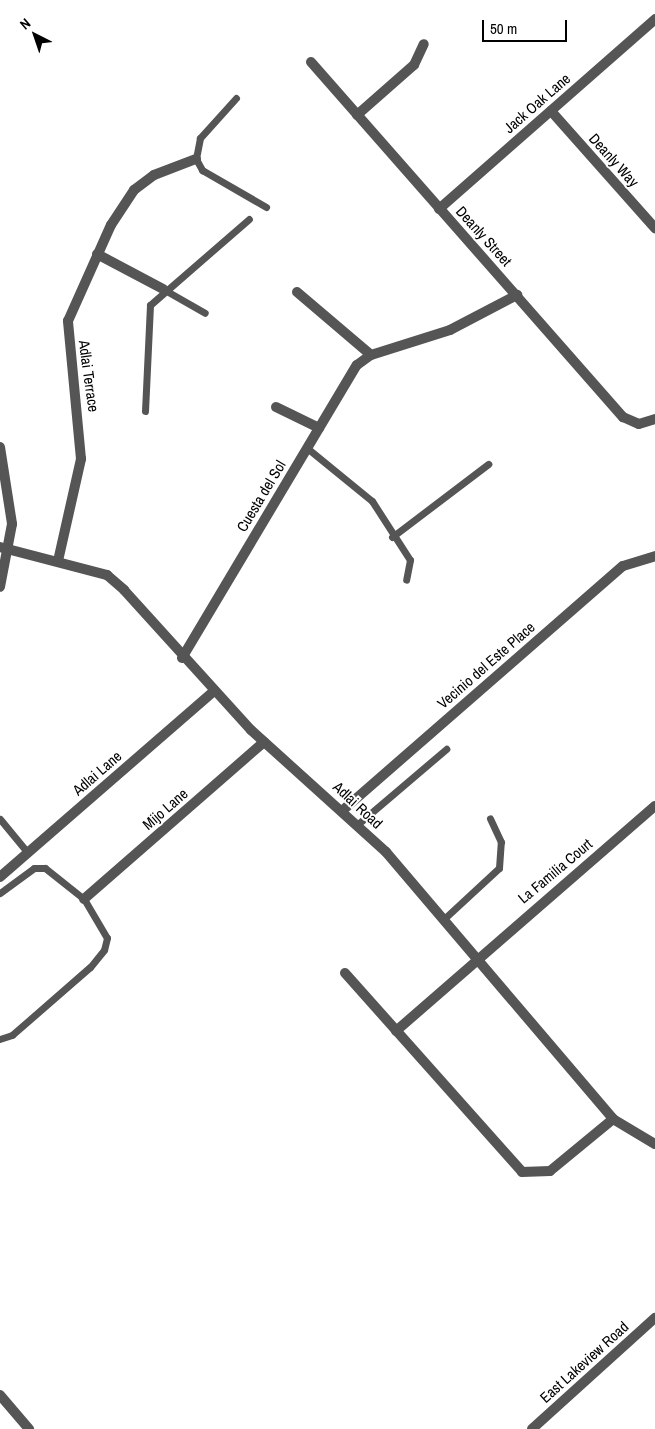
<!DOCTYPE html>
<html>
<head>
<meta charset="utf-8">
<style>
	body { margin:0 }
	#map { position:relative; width:655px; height:1429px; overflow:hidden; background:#fff; font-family:"Archivo Narrow",sans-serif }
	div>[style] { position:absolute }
	.service>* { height:7px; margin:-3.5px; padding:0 3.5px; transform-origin:3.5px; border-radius:3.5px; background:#555 }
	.minor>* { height:10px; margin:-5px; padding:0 5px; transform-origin:5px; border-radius:5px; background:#555 }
	.tertiary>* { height:10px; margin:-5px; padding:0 5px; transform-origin:5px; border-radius:5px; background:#555 }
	span { translate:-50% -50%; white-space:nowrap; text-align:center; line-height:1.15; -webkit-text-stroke:4px #fff; paint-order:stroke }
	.street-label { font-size:15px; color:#000 }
	.north { position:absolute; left:10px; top:10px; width:50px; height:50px; -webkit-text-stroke:4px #fff; paint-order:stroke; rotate:319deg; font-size:14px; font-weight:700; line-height:20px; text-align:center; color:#000 }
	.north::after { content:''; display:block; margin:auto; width:18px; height:22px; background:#000; clip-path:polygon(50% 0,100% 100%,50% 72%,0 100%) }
	.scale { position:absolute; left:482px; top:20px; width:85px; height:22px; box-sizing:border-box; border:2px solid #000; border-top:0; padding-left:6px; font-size:15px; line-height:18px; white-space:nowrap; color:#000; -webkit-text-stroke:4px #fff; paint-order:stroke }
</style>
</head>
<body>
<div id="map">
	<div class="service">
		<i style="left:236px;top:98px;width:54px;rotate:132deg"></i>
		<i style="left:200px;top:138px;width:21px;rotate:101deg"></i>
		<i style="left:196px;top:159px;width:13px;rotate:61deg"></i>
		<i style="left:202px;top:170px;width:74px;rotate:30deg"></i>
		<i style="left:163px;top:289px;width:48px;rotate:29.7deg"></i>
		<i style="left:145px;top:411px;width:106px;rotate:-87.3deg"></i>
		<i style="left:150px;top:305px;width:131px;rotate:-41deg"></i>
		<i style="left:307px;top:448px;width:84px;rotate:39.2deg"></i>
		<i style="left:372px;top:501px;width:70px;rotate:57.2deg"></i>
		<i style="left:410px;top:560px;width:20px;rotate:101deg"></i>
		<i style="left:392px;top:537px;width:121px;rotate:-37.2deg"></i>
		<i style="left:0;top:819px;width:44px;rotate:50.5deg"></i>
		<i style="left:358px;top:824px;width:116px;rotate:-40.4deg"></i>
		<i style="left:0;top:893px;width:42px;rotate:-36.3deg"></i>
		<i style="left:34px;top:868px;width:11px"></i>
		<i style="left:45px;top:868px;width:50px;rotate:38.5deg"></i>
		<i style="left:84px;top:899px;width:45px;rotate:59.5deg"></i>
		<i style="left:107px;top:938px;width:12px;rotate:104deg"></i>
		<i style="left:104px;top:950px;width:22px;rotate:129deg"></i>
		<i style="left:90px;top:967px;width:103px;rotate:138.9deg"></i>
		<i style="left:12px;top:1035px;width:13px;rotate:162deg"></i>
		<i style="left:446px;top:917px;width:72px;rotate:-42.8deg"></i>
		<i style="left:499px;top:868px;width:26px;rotate:-86deg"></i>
		<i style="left:501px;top:842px;width:26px;rotate:-115deg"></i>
	</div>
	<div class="minor">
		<i style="left:311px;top:62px;width:473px;rotate:48.7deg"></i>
		<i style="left:623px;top:417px;width:17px;rotate:24deg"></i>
		<i style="left:639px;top:424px;width:17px;rotate:-17deg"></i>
		<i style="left:551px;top:111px;width:157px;rotate:48.4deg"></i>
		<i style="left:357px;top:115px;width:76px;rotate:-41.3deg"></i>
		<i style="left:414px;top:65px;width:23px;rotate:-65deg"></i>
		<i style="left:439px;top:209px;width:288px;rotate:-41.3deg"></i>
		<i style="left:97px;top:254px;width:75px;rotate:27.9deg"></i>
		<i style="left:297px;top:292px;width:97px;rotate:40.4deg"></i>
		<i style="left:371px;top:355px;width:83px;rotate:-17.6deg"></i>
		<i style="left:450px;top:330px;width:76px;rotate:-27.6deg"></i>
		<i style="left:276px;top:407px;width:48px;rotate:26deg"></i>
		<i style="left:0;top:447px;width:78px;rotate:81.1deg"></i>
		<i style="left:12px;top:524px;width:64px;rotate:100.8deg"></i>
		<i style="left:0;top:547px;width:111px;rotate:14.7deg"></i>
		<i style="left:107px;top:575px;width:23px;rotate:41deg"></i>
		<i style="left:124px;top:590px;width:189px;rotate:47.8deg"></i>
		<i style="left:251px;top:730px;width:182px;rotate:42.1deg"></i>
		<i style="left:386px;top:852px;width:350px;rotate:49.6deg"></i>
		<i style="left:613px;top:1119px;width:49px;rotate:30.8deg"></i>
		<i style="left:58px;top:561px;width:105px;rotate:-77.3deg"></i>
		<i style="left:81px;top:459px;width:139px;rotate:-95.4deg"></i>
		<i style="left:68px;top:321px;width:105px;rotate:-65.9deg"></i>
		<i style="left:111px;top:225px;width:42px;rotate:-56.7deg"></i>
		<i style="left:134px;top:190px;width:25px;rotate:-37deg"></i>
		<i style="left:154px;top:175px;width:45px;rotate:-20.9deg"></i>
		<i style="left:182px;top:658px;width:341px;rotate:-59.2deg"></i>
		<i style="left:357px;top:365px;width:17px;rotate:-36deg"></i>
		<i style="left:343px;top:810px;width:371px;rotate:-41.1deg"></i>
		<i style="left:623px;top:566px;width:34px;rotate:-17deg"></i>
		<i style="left:0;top:877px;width:284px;rotate:-41deg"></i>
		<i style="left:84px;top:899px;width:239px;rotate:-41.1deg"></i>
		<i style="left:345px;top:973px;width:266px;rotate:48.3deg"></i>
		<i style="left:522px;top:1172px;width:28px;rotate:-2deg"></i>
		<i style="left:550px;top:1171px;width:82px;rotate:-39.5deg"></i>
		<i style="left:396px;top:1031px;width:343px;rotate:-41deg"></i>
		<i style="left:0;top:1395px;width:45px;rotate:49.5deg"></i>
	</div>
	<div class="tertiary">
		<i style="left:532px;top:1429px;width:166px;rotate:-42.1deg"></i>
	</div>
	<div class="street-label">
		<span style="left:537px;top:103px;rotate:-41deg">Jack Oak Lane</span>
		<span style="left:614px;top:160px;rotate:48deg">Deanly Way</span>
		<span style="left:484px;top:236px;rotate:48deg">Deanly Street</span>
		<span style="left:89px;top:376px;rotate:82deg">Adlai Terrace</span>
		<span style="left:261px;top:496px;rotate:-59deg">Cuesta del Sol</span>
		<span style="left:486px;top:665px;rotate:-41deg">Vecinio del Este Place</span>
		<span style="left:97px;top:773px;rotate:-41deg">Adlai Lane</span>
		<span style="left:358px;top:805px;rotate:43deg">Adlai Road</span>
		<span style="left:165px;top:809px;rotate:-41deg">Mijo Lane</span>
		<span style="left:555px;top:871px;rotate:-40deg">La Familia Court</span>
		<span style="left:584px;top:1362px;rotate:-42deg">East Lakeview Road</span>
	</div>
	<div class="north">N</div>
	<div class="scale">50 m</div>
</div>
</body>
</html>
